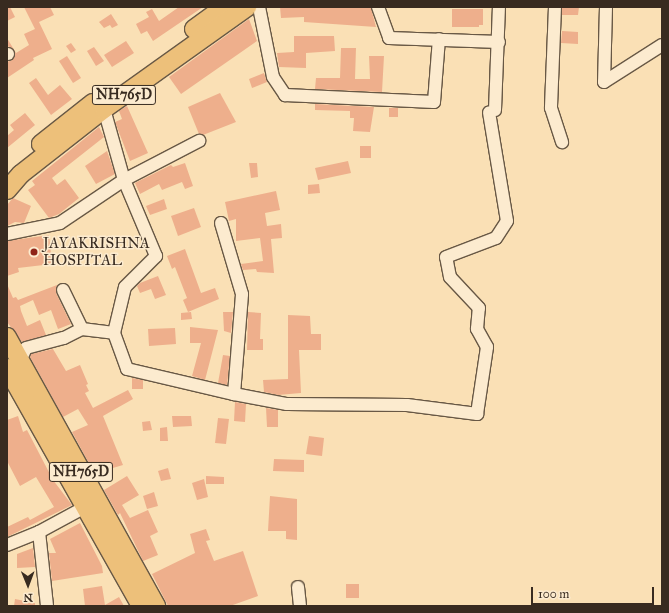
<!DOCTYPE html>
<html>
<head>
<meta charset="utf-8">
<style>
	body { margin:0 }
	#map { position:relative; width:669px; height:613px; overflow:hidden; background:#fae0b5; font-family:"IM FELL Great Primer",serif }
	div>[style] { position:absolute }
	.building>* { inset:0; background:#eeaf8c }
	.roads { filter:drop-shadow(1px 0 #685845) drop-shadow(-1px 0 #685845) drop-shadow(0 1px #685845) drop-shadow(0 -1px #685845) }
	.minor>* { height:12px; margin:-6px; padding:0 6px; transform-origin:6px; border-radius:6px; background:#fcebcf }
	.highway>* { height:18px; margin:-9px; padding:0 9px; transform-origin:9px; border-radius:9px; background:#edc07a }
	.dots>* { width:11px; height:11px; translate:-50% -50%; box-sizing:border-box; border:2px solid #fcebcf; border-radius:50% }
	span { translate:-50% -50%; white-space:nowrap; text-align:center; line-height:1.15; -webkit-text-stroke:3px #fcebcf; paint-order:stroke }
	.shield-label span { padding:1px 3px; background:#fcebcf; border:1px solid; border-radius:3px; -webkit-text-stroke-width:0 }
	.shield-label { font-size:14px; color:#382b20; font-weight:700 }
	.poi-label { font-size:15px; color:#382b20 }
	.left { translate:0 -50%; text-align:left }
	.frame { position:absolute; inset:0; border:8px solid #382b20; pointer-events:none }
	.north { position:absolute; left:8px; top:565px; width:40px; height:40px; -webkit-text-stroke:3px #fcebcf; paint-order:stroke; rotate:179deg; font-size:11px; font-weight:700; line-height:16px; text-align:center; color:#382b20 }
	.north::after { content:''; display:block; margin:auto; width:14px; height:18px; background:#382b20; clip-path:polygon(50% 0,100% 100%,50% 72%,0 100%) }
	.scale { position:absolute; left:531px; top:587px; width:123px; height:18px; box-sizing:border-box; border:2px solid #382b20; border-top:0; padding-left:5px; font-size:12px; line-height:14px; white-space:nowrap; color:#382b20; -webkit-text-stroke:3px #fcebcf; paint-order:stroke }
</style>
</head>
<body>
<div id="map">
	<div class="building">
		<i style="clip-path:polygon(7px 7px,10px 7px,15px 17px,7px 21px)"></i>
		<i style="clip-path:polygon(24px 7px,50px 7px,54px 15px,39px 22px,52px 49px,33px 58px,34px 60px,7px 78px,7px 62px,12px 60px,15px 54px,12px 48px,7px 46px,7px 38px,16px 53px,29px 45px,24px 34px,35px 29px)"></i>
		<i style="clip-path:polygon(179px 7px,203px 7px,153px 41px,147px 31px,141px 34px,136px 24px,149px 17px,146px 12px,152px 9px,159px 21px)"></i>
		<i style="clip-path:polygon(280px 7px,371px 8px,376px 27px,304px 22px,304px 17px,281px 18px)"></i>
		<i style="clip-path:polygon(562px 7px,579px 7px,578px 15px,562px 15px)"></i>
		<i style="clip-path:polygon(452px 9px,483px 9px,483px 25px,479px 25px,479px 27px,452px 27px)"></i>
		<i style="clip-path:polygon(111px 14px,118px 25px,112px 28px,110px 25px,104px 28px,99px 22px)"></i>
		<i style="clip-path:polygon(249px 19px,257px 41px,181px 94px,169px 77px)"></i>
		<i style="clip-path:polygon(562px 31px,578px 32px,578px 44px,561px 43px)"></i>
		<i style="clip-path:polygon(294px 36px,334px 36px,335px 51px,306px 53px,306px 68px,279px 67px,277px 53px,294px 52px)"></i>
		<i style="clip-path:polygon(126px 41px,134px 53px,112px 67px,104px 55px)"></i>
		<i style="clip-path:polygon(71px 43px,76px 50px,71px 53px,66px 46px)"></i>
		<i style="clip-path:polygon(94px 47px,104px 61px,96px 66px,87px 51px)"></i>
		<i style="clip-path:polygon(341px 48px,356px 48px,355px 79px,370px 79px,369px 56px,384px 56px,382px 92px,315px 89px,316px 78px,340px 78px)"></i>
		<i style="clip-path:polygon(67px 56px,81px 78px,73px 83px,59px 61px)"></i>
		<i style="clip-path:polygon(264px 73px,267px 82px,252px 88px,249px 79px)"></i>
		<i style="clip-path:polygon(36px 78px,48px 95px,60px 85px,72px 99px,51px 115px,29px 83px)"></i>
		<i style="clip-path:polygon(220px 93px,236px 122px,203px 135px,199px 134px,188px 107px)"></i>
		<i style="clip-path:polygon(315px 104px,374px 107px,370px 132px,353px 131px,354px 118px,350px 118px,350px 111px,315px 110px)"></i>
		<i style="clip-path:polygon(127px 106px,148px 153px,130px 161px,115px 122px,122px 119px,119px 111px)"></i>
		<i style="clip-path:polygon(389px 108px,398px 108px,398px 117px,389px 117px)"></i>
		<i style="clip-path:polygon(25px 113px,35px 125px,7px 148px,7px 136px,14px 130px,10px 125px)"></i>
		<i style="clip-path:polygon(99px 127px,104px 137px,52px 178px,57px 185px,65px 179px,79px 198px,59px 214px,49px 218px,28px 190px,35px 185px,32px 181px)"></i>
		<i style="clip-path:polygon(360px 146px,371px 146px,371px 158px,360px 158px)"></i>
		<i style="clip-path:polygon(107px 151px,115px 174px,96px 184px,85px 166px)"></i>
		<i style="clip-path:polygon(348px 161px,351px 173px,318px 180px,315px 168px)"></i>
		<i style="clip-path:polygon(185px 163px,193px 186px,185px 189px,182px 182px,162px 190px,159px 184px,140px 194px,135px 183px,171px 165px,173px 167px)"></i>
		<i style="clip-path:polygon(249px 163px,257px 163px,258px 177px,251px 178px)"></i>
		<i style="clip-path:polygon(319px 184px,320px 193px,308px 194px,308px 185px)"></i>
		<i style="clip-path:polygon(276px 191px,280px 210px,265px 213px,267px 226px,281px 224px,282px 238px,271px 239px,274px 273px,257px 272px,256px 269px,243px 270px,241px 264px,263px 261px,260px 238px,236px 241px,236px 219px,229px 221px,225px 202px)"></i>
		<i style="clip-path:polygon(13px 198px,31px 206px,24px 223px,15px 222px,7px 226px,7px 205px)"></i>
		<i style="clip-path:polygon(164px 199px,167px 209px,150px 215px,146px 206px)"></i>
		<i style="clip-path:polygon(194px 208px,201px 227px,178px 236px,171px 216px)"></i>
		<i style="clip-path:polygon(49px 235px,52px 264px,18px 268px,19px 272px,7px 276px,7px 241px)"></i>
		<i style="clip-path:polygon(185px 249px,201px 293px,215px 288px,219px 299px,188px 312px,183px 300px,187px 298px,175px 267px,172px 269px,167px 256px)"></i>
		<i style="clip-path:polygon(158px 276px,166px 295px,155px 299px,151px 289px,140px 293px,137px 286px,140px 283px)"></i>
		<i style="clip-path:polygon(7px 284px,13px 298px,16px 297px,18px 300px,57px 285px,56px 293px,71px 324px,58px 329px,51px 310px,39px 315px,33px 300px,20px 306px,21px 311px,27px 326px,40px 320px,46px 335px,22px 342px,7px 322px)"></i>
		<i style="clip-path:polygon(191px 312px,192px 319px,181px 320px,181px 313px)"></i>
		<i style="clip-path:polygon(223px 312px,233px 312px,231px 333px,224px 331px)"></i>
		<i style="clip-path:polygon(248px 312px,261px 313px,260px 339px,263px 339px,263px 350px,247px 350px)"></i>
		<i style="clip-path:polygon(288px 315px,310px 316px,311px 334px,321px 334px,321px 350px,299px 350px,301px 393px,278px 395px,264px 392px,263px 380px,288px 379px)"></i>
		<i style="clip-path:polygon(190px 327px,218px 330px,205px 380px,192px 376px,201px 343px,190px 343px)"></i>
		<i style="clip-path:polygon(175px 328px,176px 344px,149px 346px,148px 329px)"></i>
		<i style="clip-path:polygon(53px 349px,66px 371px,80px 365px,88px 384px,86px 385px,89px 391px,85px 393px,93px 408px,128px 390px,133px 399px,103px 416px,123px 465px,106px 470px,108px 478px,98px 480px,72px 432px,88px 425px,78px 409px,63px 417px,30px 357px,31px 354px)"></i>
		<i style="clip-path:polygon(223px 355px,230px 356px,227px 385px,218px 383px)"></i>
		<i style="clip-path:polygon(132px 378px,143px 380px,143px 389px,132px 389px)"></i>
		<i style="clip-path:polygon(235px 402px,246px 404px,245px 422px,234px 421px)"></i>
		<i style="clip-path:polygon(266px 408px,278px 410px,278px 427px,267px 427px)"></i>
		<i style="clip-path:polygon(18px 416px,23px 432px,27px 430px,53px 480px,72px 505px,7px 537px,7px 527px,28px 517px,30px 520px,54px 507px,36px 477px,20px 486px,7px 461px,7px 420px)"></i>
		<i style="clip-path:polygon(172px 416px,191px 416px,192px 426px,173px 427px)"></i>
		<i style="clip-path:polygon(218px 418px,229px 419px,226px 444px,215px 443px)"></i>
		<i style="clip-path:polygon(150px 421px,152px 430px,143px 431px,142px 422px)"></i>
		<i style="clip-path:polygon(167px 427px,168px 441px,160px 441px,160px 428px)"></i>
		<i style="clip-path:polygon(309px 436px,324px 438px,322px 456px,306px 454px)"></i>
		<i style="clip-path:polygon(274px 459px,304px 460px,304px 472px,273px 471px)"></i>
		<i style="clip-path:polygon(168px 468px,171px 479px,161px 481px,158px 471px)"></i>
		<i style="clip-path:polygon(127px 476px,139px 495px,122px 505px,130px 518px,148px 510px,158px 532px,150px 536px,158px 555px,143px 561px,120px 513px,118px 515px,104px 490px)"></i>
		<i style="clip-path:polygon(206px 476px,224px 477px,224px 484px,206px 484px)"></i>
		<i style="clip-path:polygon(204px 479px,208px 497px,197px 500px,192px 483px)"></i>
		<i style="clip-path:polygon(154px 492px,158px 506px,147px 509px,143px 496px)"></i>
		<i style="clip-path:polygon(270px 496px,297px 499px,297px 540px,286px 539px,286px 531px,268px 531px)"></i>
		<i style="clip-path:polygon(80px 523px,102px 566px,103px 573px,52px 581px,49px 553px,56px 553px,50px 539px)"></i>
		<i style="clip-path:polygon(206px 529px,210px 540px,206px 541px,214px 561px,243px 551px,258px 596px,230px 606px,168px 606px,152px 574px,195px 553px,190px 534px)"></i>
		<i style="clip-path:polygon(33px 548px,35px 567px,17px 568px,17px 554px)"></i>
		<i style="clip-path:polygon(346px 584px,359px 584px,359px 598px,346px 598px)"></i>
		<i style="clip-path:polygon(102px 586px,105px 605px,119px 597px,124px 606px,85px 606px,83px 589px)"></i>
		<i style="clip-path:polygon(15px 599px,35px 603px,35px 606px,14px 606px)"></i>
	</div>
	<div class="roads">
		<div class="minor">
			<i style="left:259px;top:7px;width:71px;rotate:78.7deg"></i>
			<i style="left:273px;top:77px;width:22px;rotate:56deg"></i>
			<i style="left:285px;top:95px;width:149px;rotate:2.7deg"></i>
			<i style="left:434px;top:102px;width:63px;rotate:-85.5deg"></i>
			<i style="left:378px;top:7px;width:33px;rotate:70deg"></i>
			<i style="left:389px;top:38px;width:110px;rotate:2.1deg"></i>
			<i style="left:555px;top:7px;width:101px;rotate:92.3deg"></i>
			<i style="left:551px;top:108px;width:36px;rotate:72deg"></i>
			<i style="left:606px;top:7px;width:75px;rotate:91.5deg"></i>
			<i style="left:604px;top:82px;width:69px;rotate:-32.5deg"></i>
			<i style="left:7px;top:54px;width:1px"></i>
			<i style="left:495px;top:110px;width:103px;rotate:-87.8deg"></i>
			<i style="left:7px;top:234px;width:54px;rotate:-11.7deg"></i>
			<i style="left:60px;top:223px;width:77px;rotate:-33.9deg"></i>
			<i style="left:124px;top:180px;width:85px;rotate:-27.5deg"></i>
			<i style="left:63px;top:290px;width:43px;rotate:64deg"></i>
			<i style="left:82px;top:329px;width:32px;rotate:7deg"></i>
			<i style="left:114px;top:333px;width:47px;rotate:-76.6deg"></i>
			<i style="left:125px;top:287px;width:44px;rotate:-45deg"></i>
			<i style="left:156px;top:256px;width:82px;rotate:-112.8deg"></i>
			<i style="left:124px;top:180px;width:74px;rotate:-105.7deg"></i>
			<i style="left:114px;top:333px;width:38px;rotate:70deg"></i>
			<i style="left:127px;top:369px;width:110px;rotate:13.2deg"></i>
			<i style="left:234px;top:394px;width:100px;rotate:-85.4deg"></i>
			<i style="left:242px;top:294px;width:74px;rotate:-106.5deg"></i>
			<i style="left:20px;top:361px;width:14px;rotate:-65deg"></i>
			<i style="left:26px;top:348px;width:39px;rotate:-15deg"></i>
			<i style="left:64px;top:338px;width:20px;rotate:-27deg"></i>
			<i style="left:234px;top:394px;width:54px;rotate:10.7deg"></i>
			<i style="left:287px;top:404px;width:120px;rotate:0.5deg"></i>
			<i style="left:407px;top:405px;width:71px;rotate:7.3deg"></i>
			<i style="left:477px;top:414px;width:68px;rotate:-81.5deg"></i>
			<i style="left:487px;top:347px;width:21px;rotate:-119deg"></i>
			<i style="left:477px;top:329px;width:21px;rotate:-85deg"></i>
			<i style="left:479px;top:308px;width:42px;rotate:-133.1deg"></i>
			<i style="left:450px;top:277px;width:20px;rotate:-101deg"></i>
			<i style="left:446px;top:257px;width:53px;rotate:-20.8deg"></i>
			<i style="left:496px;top:238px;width:20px;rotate:-57deg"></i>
			<i style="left:507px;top:221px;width:110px;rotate:-99.4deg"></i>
			<i style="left:39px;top:532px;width:52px;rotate:-28.5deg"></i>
			<i style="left:7px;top:545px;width:35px;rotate:-22deg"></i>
			<i style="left:39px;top:532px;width:74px;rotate:83.8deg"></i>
			<i style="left:298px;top:587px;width:19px;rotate:84deg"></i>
		</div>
		<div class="highway">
			<i style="left:194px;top:29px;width:37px;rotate:-36deg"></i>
			<i style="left:41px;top:144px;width:66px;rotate:-38.3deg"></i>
			<i style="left:7px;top:190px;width:21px;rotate:-49deg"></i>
			<i style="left:21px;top:174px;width:105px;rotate:-38.1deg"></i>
			<i style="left:104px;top:109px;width:176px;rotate:-35.5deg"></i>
			<i style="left:7px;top:337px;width:308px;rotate:61deg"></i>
			<i style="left:7px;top:368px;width:273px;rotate:60.6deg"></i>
		</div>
	</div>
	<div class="dots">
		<i style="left:34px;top:252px;background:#8f2418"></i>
	</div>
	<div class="shield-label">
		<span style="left:124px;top:95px">NH765D</span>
		<span style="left:81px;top:472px">NH765D</span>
	</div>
	<div class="poi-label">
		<span class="left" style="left:43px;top:252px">JAYAKRISHNA<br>HOSPITAL</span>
	</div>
	<div class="frame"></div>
	<div class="north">N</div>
	<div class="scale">100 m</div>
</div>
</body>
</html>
